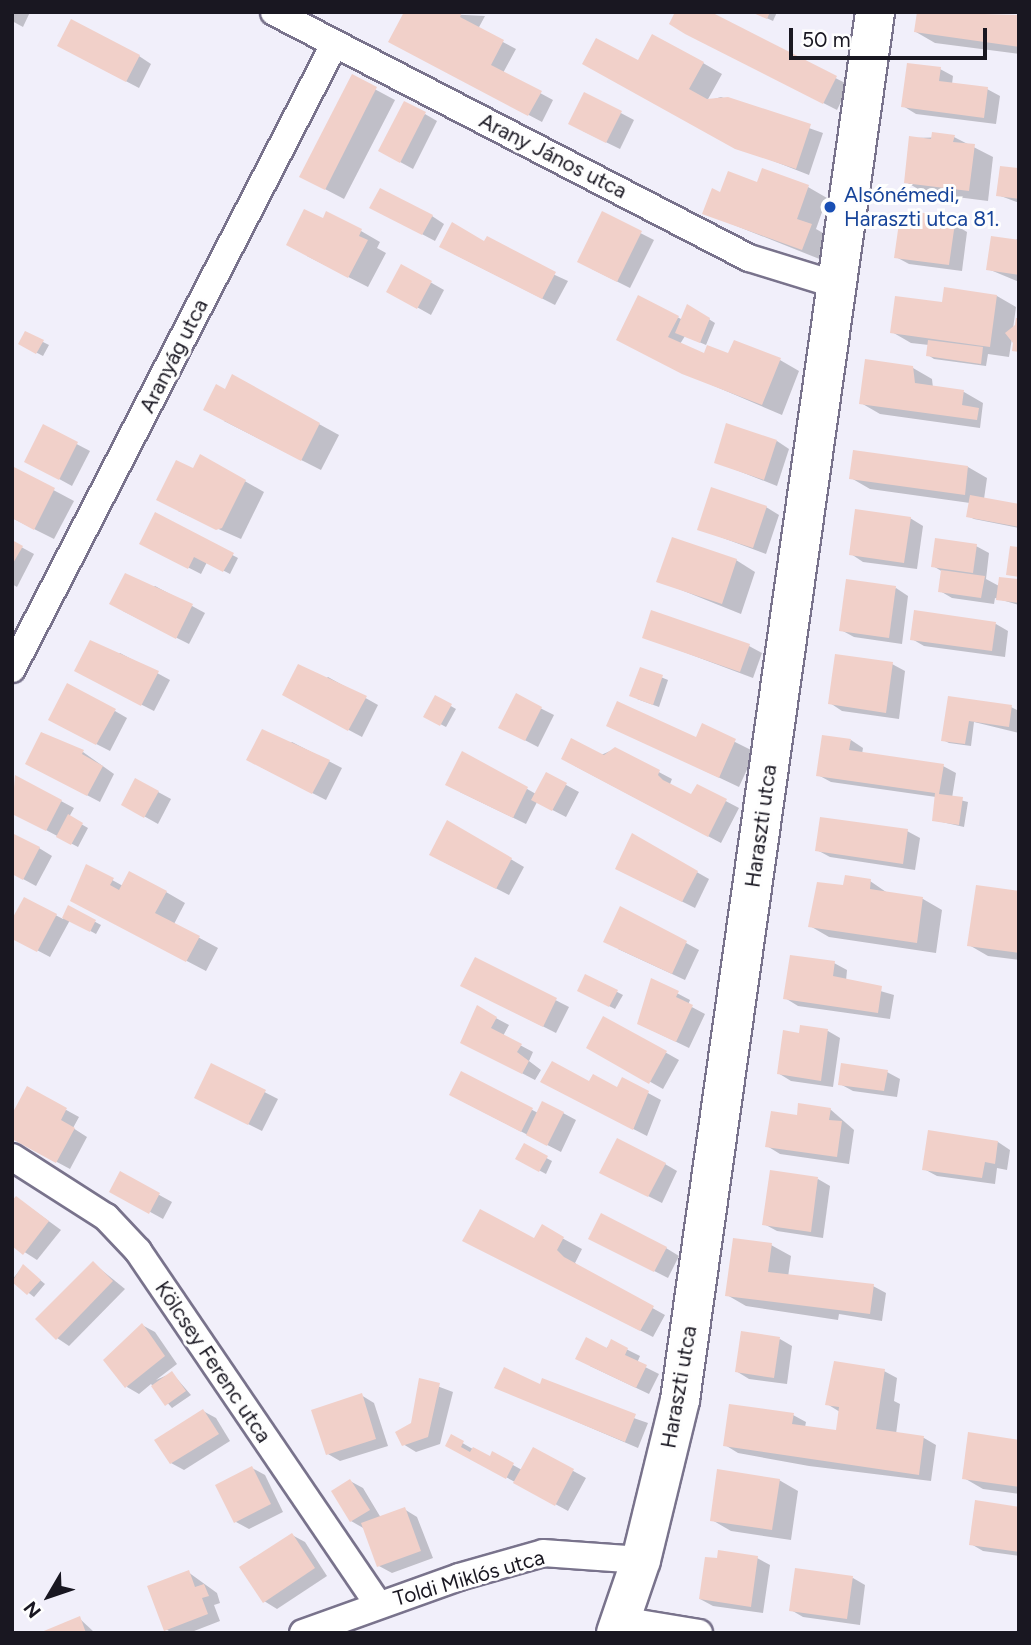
<!DOCTYPE html>
<html>
<head>
<meta charset="utf-8">
<style>
	body { margin:0 }
	#map { position:relative; width:1031px; height:1645px; overflow:hidden; background:#f1effa; font-family:Figtree,sans-serif }
	div>[style] { position:absolute }
	.shadow>* { inset:0; background:#0003 }
	.building>* { inset:0; background:#f1d0c9 }
	.roads { filter:drop-shadow(2px 0 #79738c) drop-shadow(-2px 0 #79738c) drop-shadow(0 2px #79738c) drop-shadow(0 -2px #79738c) }
	.minor>* { height:26px; margin:-13px; padding:0 13px; transform-origin:13px; border-radius:13px; background:#fff }
	.secondary>* { height:38px; margin:-19px; padding:0 19px; transform-origin:19px; border-radius:19px; background:#fff }
	.dots>* { width:19px; height:19px; translate:-50% -50%; box-sizing:border-box; border:4px solid #fefefe; border-radius:50% }
	span { translate:-50% -50%; white-space:nowrap; text-align:center; line-height:1.15; -webkit-text-stroke:6px #fefefe; paint-order:stroke }
	.street-label { font-size:21px; color:#191721 }
	.transit-label { font-size:21px; color:#164399 }
	.left { translate:0 -50%; text-align:left }
	.frame { position:absolute; inset:0; border:14px solid #191721; pointer-events:none }
	.north { position:absolute; left:14px; top:1561px; width:70px; height:70px; -webkit-text-stroke:5px #fefefe; paint-order:stroke; rotate:231deg; font-size:19px; font-weight:700; line-height:28px; text-align:center; color:#191721 }
	.north::after { content:''; display:block; margin:auto; width:24px; height:32px; background:#191721; clip-path:polygon(50% 0,100% 100%,50% 72%,0 100%) }
	.scale { position:absolute; left:789px; top:28px; width:198px; height:32px; box-sizing:border-box; border:4px solid #191721; border-top:0; padding-left:9px; font-size:21px; line-height:24px; white-space:nowrap; color:#191721; -webkit-text-stroke:5px #fefefe; paint-order:stroke }
</style>
</head>
<body>
<div id="map">
	<div class="shadow">
		<i style="clip-path:polygon(12px 12px,30px 12px,23px 27px,12px 21px)"></i>
		<i style="clip-path:polygon(406px 12px,485px 16px,478px 29px,516px 49px,503px 73px,553px 100px,542px 122px,410px 52px)"></i>
		<i style="clip-path:polygon(707px 12px,849px 85px,837px 110px,700px 40px)"></i>
		<i style="clip-path:polygon(753px 12px,777px 12px,773px 21px)"></i>
		<i style="clip-path:polygon(918px 12px,1019px 17px,1019px 54px,935px 43px,916px 32px)"></i>
		<i style="clip-path:polygon(72px 53px,139px 56px,151px 64px,139px 88px)"></i>
		<i style="clip-path:polygon(639px 63px,703px 63px,722px 74px,707px 101px,721px 97px,823px 133px,809px 175px,735px 146px)"></i>
		<i style="clip-path:polygon(940px 69px,953px 76px,952px 84px,987px 89px,1000px 96px,996px 124px,916px 114px,903px 106px)"></i>
		<i style="clip-path:polygon(352px 77px,395px 100px,344px 199px,321px 187px)"></i>
		<i style="clip-path:polygon(585px 94px,634px 120px,620px 149px,583px 131px)"></i>
		<i style="clip-path:polygon(425px 114px,437px 121px,413px 169px,380px 151px)"></i>
		<i style="clip-path:polygon(954px 137px,993px 157px,988px 201px,925px 193px,906px 182px,911px 138px)"></i>
		<i style="clip-path:polygon(1019px 170px,1019px 203px,998px 195px)"></i>
		<i style="clip-path:polygon(758px 184px,808px 187px,827px 198px,816px 229px,830px 237px,822px 260px,704px 213px,721px 194px)"></i>
		<i style="clip-path:polygon(384px 214px,432px 216px,444px 224px,435px 241px)"></i>
		<i style="clip-path:polygon(603px 214px,654px 240px,630px 288px,592px 269px)"></i>
		<i style="clip-path:polygon(942px 217px,967px 232px,962px 271px,909px 264px,896px 257px)"></i>
		<i style="clip-path:polygon(324px 221px,361px 231px,380px 242px,377px 248px,386px 253px,368px 287px,307px 256px)"></i>
		<i style="clip-path:polygon(1019px 237px,1019px 282px,988px 269px)"></i>
		<i style="clip-path:polygon(485px 243px,568px 281px,555px 305px,454px 254px)"></i>
		<i style="clip-path:polygon(402px 266px,444px 290px,431px 315px,388px 291px)"></i>
		<i style="clip-path:polygon(997px 296px,1016px 307px,1013px 329px,1019px 320px,1019px 353px,1012px 338px,1009px 357px,988px 354px,986px 366px,934px 359px,928px 355px,929px 345px,911px 343px,892px 332px,943px 304px)"></i>
		<i style="clip-path:polygon(639px 298px,683px 320px,688px 306px,715px 323px,706px 345px,685px 336px,680px 344px,705px 355px,780px 360px,799px 371px,782px 415px,684px 373px)"></i>
		<i style="clip-path:polygon(25px 333px,49px 345px,43px 356px,20px 344px)"></i>
		<i style="clip-path:polygon(913px 368px,932px 379px,933px 388px,964px 392px,983px 403px,980px 428px,880px 414px,861px 403px)"></i>
		<i style="clip-path:polygon(233px 377px,339px 435px,321px 470px,224px 421px,226px 391px)"></i>
		<i style="clip-path:polygon(44px 427px,90px 451px,72px 486px,39px 468px)"></i>
		<i style="clip-path:polygon(777px 441px,789px 449px,777px 486px,716px 462px)"></i>
		<i style="clip-path:polygon(201px 456px,264px 492px,241px 539px,178px 511px)"></i>
		<i style="clip-path:polygon(968px 467px,987px 478px,984px 499px,1019px 506px,1019px 528px,974px 519px,968px 516px,970px 503px,870px 489px,851px 478px)"></i>
		<i style="clip-path:polygon(12px 468px,74px 501px,54px 539px,12px 518px)"></i>
		<i style="clip-path:polygon(766px 507px,779px 515px,766px 554px,699px 529px)"></i>
		<i style="clip-path:polygon(155px 514px,238px 558px,230px 574px,207px 562px,201px 574px,154px 550px)"></i>
		<i style="clip-path:polygon(910px 518px,923px 526px,917px 569px,863px 562px,851px 554px)"></i>
		<i style="clip-path:polygon(12px 542px,34px 554px,17px 587px,12px 584px)"></i>
		<i style="clip-path:polygon(976px 546px,989px 553px,986px 579px,999px 586px,1019px 581px,1019px 605px,995px 598px,994px 604px,952px 598px,940px 591px,943px 572px,933px 566px)"></i>
		<i style="clip-path:polygon(736px 560px,755px 572px,741px 614px,659px 581px)"></i>
		<i style="clip-path:polygon(155px 586px,205px 613px,189px 644px,123px 611px)"></i>
		<i style="clip-path:polygon(896px 588px,908px 596px,902px 644px,854px 637px,841px 630px)"></i>
		<i style="clip-path:polygon(996px 624px,1008px 631px,1005px 657px,924px 646px,912px 639px)"></i>
		<i style="clip-path:polygon(644px 637px,749px 646px,762px 653px,753px 678px)"></i>
		<i style="clip-path:polygon(120px 653px,170px 680px,154px 711px,89px 678px)"></i>
		<i style="clip-path:polygon(892px 664px,905px 671px,899px 719px,842px 711px,830px 703px)"></i>
		<i style="clip-path:polygon(641px 669px,668px 680px,659px 707px,637px 699px)"></i>
		<i style="clip-path:polygon(328px 677px,378px 705px,362px 737px,296px 702px)"></i>
		<i style="clip-path:polygon(516px 696px,554px 715px,538px 747px,513px 734px)"></i>
		<i style="clip-path:polygon(435px 697px,456px 709px,446px 727px,425px 716px)"></i>
		<i style="clip-path:polygon(949px 697px,1011px 707px,1019px 711px,1019px 733px,974px 722px,971px 746px,949px 743px,943px 740px)"></i>
		<i style="clip-path:polygon(115px 711px,127px 718px,110px 751px,63px 727px)"></i>
		<i style="clip-path:polygon(608px 725px,697px 740px,703px 726px,755px 752px,739px 787px)"></i>
		<i style="clip-path:polygon(41px 735px,83px 752px,114px 774px,100px 802px,39px 770px)"></i>
		<i style="clip-path:polygon(851px 740px,863px 748px,862px 754px,943px 766px,956px 773px,952px 798px,968px 802px,964px 827px,933px 820px,936px 797px,831px 782px,818px 775px)"></i>
		<i style="clip-path:polygon(292px 742px,342px 768px,326px 800px,261px 767px)"></i>
		<i style="clip-path:polygon(615px 749px,672px 779px,670px 784px,692px 797px,697px 786px,739px 808px,721px 843px,575px 766px)"></i>
		<i style="clip-path:polygon(463px 753px,536px 794px,546px 774px,579px 792px,566px 817px,537px 802px,526px 824px,460px 792px)"></i>
		<i style="clip-path:polygon(16px 777px,74px 808px,69px 817px,88px 828px,78px 847px,12px 812px)"></i>
		<i style="clip-path:polygon(136px 780px,171px 799px,158px 824px,133px 810px)"></i>
		<i style="clip-path:polygon(448px 822px,524px 867px,509px 895px,444px 862px)"></i>
		<i style="clip-path:polygon(907px 831px,920px 838px,915px 870px,830px 857px,817px 850px)"></i>
		<i style="clip-path:polygon(633px 836px,709px 879px,695px 908px,629px 875px)"></i>
		<i style="clip-path:polygon(39px 848px,52px 856px,36px 886px,12px 873px)"></i>
		<i style="clip-path:polygon(87px 866px,123px 886px,166px 892px,185px 903px,174px 924px,218px 948px,206px 971px,91px 911px)"></i>
		<i style="clip-path:polygon(870px 881px,889px 894px,923px 899px,942px 910px,936px 953px,829px 937px,810px 926px,845px 887px)"></i>
		<i style="clip-path:polygon(1019px 893px,1019px 960px,988px 956px,969px 945px)"></i>
		<i style="clip-path:polygon(25px 899px,63px 919px,69px 908px,101px 925px,96px 934px,70px 920px,50px 957px,12px 937px)"></i>
		<i style="clip-path:polygon(621px 908px,699px 950px,685px 980px,618px 949px)"></i>
		<i style="clip-path:polygon(475px 959px,569px 1007px,556px 1033px,475px 992px)"></i>
		<i style="clip-path:polygon(834px 963px,847px 970px,846px 981px,894px 995px,890px 1019px,798px 1006px,785px 998px)"></i>
		<i style="clip-path:polygon(586px 976px,623px 995px,615px 1009px,579px 991px)"></i>
		<i style="clip-path:polygon(652px 980px,690px 1000px,688px 1005px,705px 1014px,689px 1048px,639px 1024px)"></i>
		<i style="clip-path:polygon(477px 1008px,509px 1025px,503px 1036px,533px 1052px,529px 1061px,541px 1070px,535px 1080px,475px 1049px)"></i>
		<i style="clip-path:polygon(604px 1018px,679px 1060px,663px 1089px,588px 1047px)"></i>
		<i style="clip-path:polygon(828px 1031px,840px 1038px,833px 1087px,791px 1081px,778px 1073px,800px 1035px)"></i>
		<i style="clip-path:polygon(212px 1065px,278px 1099px,262px 1131px,208px 1104px)"></i>
		<i style="clip-path:polygon(887px 1072px,900px 1079px,897px 1097px,853px 1091px,840px 1084px)"></i>
		<i style="clip-path:polygon(462px 1073px,538px 1113px,563px 1113px,576px 1120px,561px 1152px,464px 1102px)"></i>
		<i style="clip-path:polygon(622px 1079px,661px 1100px,647px 1136px,555px 1089px,590px 1083px,617px 1089px)"></i>
		<i style="clip-path:polygon(28px 1089px,79px 1117px,73px 1128px,87px 1137px,70px 1169px,12px 1138px)"></i>
		<i style="clip-path:polygon(830px 1109px,854px 1130px,849px 1164px,780px 1154px,767px 1146px,798px 1117px)"></i>
		<i style="clip-path:polygon(998px 1142px,1010px 1150px,1007px 1170px,997px 1168px,995px 1184px,937px 1176px,924px 1169px)"></i>
		<i style="clip-path:polygon(524px 1146px,552px 1161px,546px 1174px,518px 1159px)"></i>
		<i style="clip-path:polygon(665px 1164px,677px 1171px,662px 1203px,614px 1179px)"></i>
		<i style="clip-path:polygon(121px 1174px,172px 1202px,163px 1219px,112px 1191px)"></i>
		<i style="clip-path:polygon(818px 1179px,830px 1186px,823px 1238px,777px 1231px,764px 1224px)"></i>
		<i style="clip-path:polygon(17px 1198px,61px 1230px,37px 1260px,12px 1244px,12px 1200px)"></i>
		<i style="clip-path:polygon(542px 1227px,582px 1249px,575px 1263px,582px 1269px,665px 1315px,653px 1337px,484px 1251px,535px 1241px)"></i>
		<i style="clip-path:polygon(603px 1245px,666px 1248px,679px 1256px,668px 1278px)"></i>
		<i style="clip-path:polygon(771px 1245px,791px 1256px,788px 1277px,873px 1286px,886px 1293px,882px 1321px,839px 1314px,838px 1320px,746px 1306px,727px 1295px)"></i>
		<i style="clip-path:polygon(93px 1263px,125px 1289px,69px 1346px,57px 1338px)"></i>
		<i style="clip-path:polygon(23px 1266px,45px 1284px,34px 1297px,12px 1280px)"></i>
		<i style="clip-path:polygon(142px 1325px,155px 1332px,177px 1364px,156px 1380px,172px 1373px,191px 1395px,172px 1408px,151px 1384px,139px 1394px,127px 1387px)"></i>
		<i style="clip-path:polygon(780px 1339px,792px 1346px,787px 1384px,749px 1379px,736px 1371px)"></i>
		<i style="clip-path:polygon(612px 1342px,640px 1356px,637px 1363px,659px 1374px,649px 1394px,590px 1366px)"></i>
		<i style="clip-path:polygon(884px 1371px,897px 1378px,894px 1401px,900px 1404px,896px 1434px,924px 1438px,936px 1445px,931px 1481px,809px 1466px,738px 1453px,725px 1445px,793px 1415px,806px 1422px,805px 1427px,837px 1432px,840px 1412px,827px 1404px)"></i>
		<i style="clip-path:polygon(421px 1380px,453px 1392px,440px 1444px,416px 1452px,403px 1444px,412px 1424px)"></i>
		<i style="clip-path:polygon(541px 1386px,648px 1423px,638px 1448px,496px 1387px)"></i>
		<i style="clip-path:polygon(361px 1395px,374px 1403px,388px 1446px,340px 1461px,328px 1454px)"></i>
		<i style="clip-path:polygon(203px 1411px,216px 1418px,230px 1441px,184px 1470px,171px 1463px)"></i>
		<i style="clip-path:polygon(452px 1437px,490px 1459px,493px 1454px,522px 1470px,533px 1449px,586px 1478px,568px 1511px,447px 1445px)"></i>
		<i style="clip-path:polygon(1019px 1441px,1019px 1494px,983px 1489px,964px 1478px)"></i>
		<i style="clip-path:polygon(252px 1468px,265px 1475px,283px 1512px,249px 1529px,236px 1522px)"></i>
		<i style="clip-path:polygon(779px 1480px,798px 1491px,791px 1540px,731px 1531px,712px 1520px)"></i>
		<i style="clip-path:polygon(350px 1481px,363px 1488px,381px 1518px,404px 1509px,417px 1517px,433px 1558px,392px 1573px,379px 1566px,365px 1529px,351px 1521px)"></i>
		<i style="clip-path:polygon(1019px 1508px,1019px 1556px,983px 1551px,971px 1544px)"></i>
		<i style="clip-path:polygon(292px 1535px,305px 1542px,327px 1576px,277px 1609px,264px 1601px)"></i>
		<i style="clip-path:polygon(757px 1558px,770px 1565px,763px 1613px,713px 1606px,700px 1599px)"></i>
		<i style="clip-path:polygon(188px 1572px,217px 1593px,220px 1603px,214px 1605px,220px 1621px,189px 1633px,172px 1633px,166px 1629px)"></i>
		<i style="clip-path:polygon(853px 1578px,865px 1585px,860px 1625px,803px 1617px,791px 1610px)"></i>
		<i style="clip-path:polygon(79px 1618px,95px 1633px,45px 1633px)"></i>
	</div>
	<div class="building">
		<i style="clip-path:polygon(404px 12px,462px 12px,460px 17px,504px 40px,491px 65px,542px 91px,528px 116px,388px 42px)"></i>
		<i style="clip-path:polygon(675px 12px,711px 12px,837px 76px,823px 104px,685px 34px,669px 24px)"></i>
		<i style="clip-path:polygon(751px 12px,770px 12px,767px 19px)"></i>
		<i style="clip-path:polygon(917px 12px,1019px 15px,1019px 47px,914px 32px)"></i>
		<i style="clip-path:polygon(71px 19px,140px 55px,126px 82px,57px 46px)"></i>
		<i style="clip-path:polygon(652px 34px,704px 62px,689px 89px,707px 99px,728px 97px,811px 124px,796px 169px,735px 149px,582px 64px,596px 38px,638px 60px)"></i>
		<i style="clip-path:polygon(907px 63px,941px 67px,939px 81px,988px 87px,984px 118px,901px 107px)"></i>
		<i style="clip-path:polygon(352px 74px,377px 87px,325px 190px,299px 177px)"></i>
		<i style="clip-path:polygon(584px 92px,622px 111px,606px 143px,568px 124px)"></i>
		<i style="clip-path:polygon(404px 101px,426px 112px,400px 163px,378px 151px)"></i>
		<i style="clip-path:polygon(932px 132px,955px 135px,953px 142px,975px 144px,969px 191px,904px 183px,909px 136px,931px 139px)"></i>
		<i style="clip-path:polygon(1000px 166px,1019px 168px,1019px 199px,996px 196px)"></i>
		<i style="clip-path:polygon(762px 168px,809px 185px,797px 219px,812px 224px,802px 250px,702px 214px,712px 188px,720px 192px,728px 171px,757px 182px)"></i>
		<i style="clip-path:polygon(380px 188px,433px 215px,422px 235px,369px 208px)"></i>
		<i style="clip-path:polygon(304px 209px,323px 218px,326px 211px,362px 229px,359px 236px,368px 240px,348px 278px,286px 245px)"></i>
		<i style="clip-path:polygon(602px 211px,642px 231px,617px 282px,577px 262px)"></i>
		<i style="clip-path:polygon(912px 211px,942px 216px,941px 222px,955px 223px,949px 265px,894px 258px,900px 216px,911px 217px)"></i>
		<i style="clip-path:polygon(452px 222px,484px 241px,487px 236px,556px 272px,542px 299px,439px 247px)"></i>
		<i style="clip-path:polygon(991px 236px,1019px 240px,1019px 275px,986px 270px)"></i>
		<i style="clip-path:polygon(401px 264px,432px 281px,417px 309px,386px 292px)"></i>
		<i style="clip-path:polygon(944px 287px,997px 295px,990px 347px,890px 333px,895px 296px,942px 302px)"></i>
		<i style="clip-path:polygon(638px 295px,679px 316px,668px 337px,704px 353px,707px 345px,728px 353px,734px 340px,781px 358px,762px 405px,682px 374px,616px 340px)"></i>
		<i style="clip-path:polygon(687px 304px,710px 318px,700px 343px,675px 333px)"></i>
		<i style="clip-path:polygon(1016px 318px,1019px 318px,1019px 352px,1012px 351px,1013px 343px,1005px 333px,1015px 325px)"></i>
		<i style="clip-path:polygon(25px 331px,44px 340px,36px 354px,18px 344px)"></i>
		<i style="clip-path:polygon(928px 340px,983px 347px,981px 364px,926px 356px)"></i>
		<i style="clip-path:polygon(865px 359px,913px 366px,915px 383px,964px 390px,962px 405px,979px 408px,977px 420px,859px 404px)"></i>
		<i style="clip-path:polygon(232px 374px,320px 423px,301px 461px,203px 410px,216px 384px,225px 389px)"></i>
		<i style="clip-path:polygon(726px 423px,777px 440px,764px 480px,714px 463px)"></i>
		<i style="clip-path:polygon(43px 424px,78px 442px,59px 480px,24px 462px)"></i>
		<i style="clip-path:polygon(853px 450px,968px 466px,965px 495px,849px 479px)"></i>
		<i style="clip-path:polygon(200px 454px,246px 480px,222px 528px,216px 530px,156px 500px,176px 460px,193px 468px)"></i>
		<i style="clip-path:polygon(12px 466px,55px 488px,34px 530px,12px 518px)"></i>
		<i style="clip-path:polygon(711px 487px,767px 506px,753px 548px,697px 530px)"></i>
		<i style="clip-path:polygon(970px 495px,1019px 504px,1019px 527px,966px 517px)"></i>
		<i style="clip-path:polygon(855px 509px,911px 517px,904px 563px,849px 555px)"></i>
		<i style="clip-path:polygon(155px 512px,234px 553px,223px 572px,194px 557px,188px 569px,139px 544px)"></i>
		<i style="clip-path:polygon(672px 537px,737px 559px,722px 604px,656px 582px)"></i>
		<i style="clip-path:polygon(935px 538px,977px 544px,973px 573px,931px 567px)"></i>
		<i style="clip-path:polygon(12px 540px,23px 546px,12px 565px)"></i>
		<i style="clip-path:polygon(1010px 546px,1019px 547px,1019px 577px,1006px 575px)"></i>
		<i style="clip-path:polygon(941px 570px,985px 576px,981px 598px,938px 592px)"></i>
		<i style="clip-path:polygon(125px 573px,193px 604px,176px 639px,109px 604px)"></i>
		<i style="clip-path:polygon(999px 577px,1019px 579px,1019px 603px,996px 600px)"></i>
		<i style="clip-path:polygon(846px 579px,896px 586px,889px 638px,839px 631px)"></i>
		<i style="clip-path:polygon(651px 610px,750px 644px,740px 672px,642px 638px)"></i>
		<i style="clip-path:polygon(914px 610px,996px 622px,992px 651px,910px 640px)"></i>
		<i style="clip-path:polygon(90px 640px,159px 671px,141px 706px,74px 671px)"></i>
		<i style="clip-path:polygon(835px 654px,893px 662px,886px 713px,828px 704px)"></i>
		<i style="clip-path:polygon(298px 664px,367px 696px,348px 731px,282px 695px)"></i>
		<i style="clip-path:polygon(640px 667px,663px 675px,653px 705px,629px 696px)"></i>
		<i style="clip-path:polygon(67px 683px,116px 709px,96px 745px,48px 720px)"></i>
		<i style="clip-path:polygon(516px 693px,542px 707px,525px 741px,498px 728px)"></i>
		<i style="clip-path:polygon(435px 695px,452px 704px,440px 726px,423px 717px)"></i>
		<i style="clip-path:polygon(948px 696px,1012px 705px,1009px 727px,969px 721px,965px 744px,941px 741px)"></i>
		<i style="clip-path:polygon(617px 701px,696px 737px,702px 723px,736px 739px,719px 778px,606px 726px)"></i>
		<i style="clip-path:polygon(262px 729px,330px 760px,312px 794px,246px 760px)"></i>
		<i style="clip-path:polygon(41px 732px,84px 750px,82px 754px,103px 766px,87px 796px,25px 764px)"></i>
		<i style="clip-path:polygon(822px 735px,851px 739px,849px 750px,944px 764px,939px 794px,963px 797px,959px 825px,932px 821px,935px 793px,816px 776px)"></i>
		<i style="clip-path:polygon(571px 738px,604px 755px,615px 747px,660px 770px,658px 775px,663px 780px,691px 794px,697px 784px,727px 799px,708px 837px,561px 759px)"></i>
		<i style="clip-path:polygon(462px 751px,528px 787px,513px 818px,445px 785px)"></i>
		<i style="clip-path:polygon(546px 772px,567px 783px,552px 811px,531px 800px)"></i>
		<i style="clip-path:polygon(15px 775px,62px 800px,46px 831px,12px 814px)"></i>
		<i style="clip-path:polygon(135px 778px,159px 791px,144px 818px,121px 805px)"></i>
		<i style="clip-path:polygon(68px 814px,83px 823px,71px 845px,56px 837px)"></i>
		<i style="clip-path:polygon(820px 817px,908px 829px,903px 864px,815px 851px)"></i>
		<i style="clip-path:polygon(447px 820px,512px 858px,496px 889px,429px 855px)"></i>
		<i style="clip-path:polygon(12px 833px,40px 847px,23px 880px,12px 874px)"></i>
		<i style="clip-path:polygon(632px 833px,698px 871px,682px 902px,615px 869px)"></i>
		<i style="clip-path:polygon(86px 864px,114px 878px,110px 885px,119px 890px,129px 871px,167px 891px,155px 913px,200px 936px,186px 962px,70px 901px)"></i>
		<i style="clip-path:polygon(845px 875px,871px 879px,870px 889px,923px 897px,917px 943px,808px 927px,817px 882px,843px 885px)"></i>
		<i style="clip-path:polygon(976px 885px,1019px 891px,1019px 953px,967px 946px)"></i>
		<i style="clip-path:polygon(24px 897px,57px 914px,37px 952px,12px 939px,12px 919px)"></i>
		<i style="clip-path:polygon(68px 905px,96px 920px,90px 932px,62px 918px)"></i>
		<i style="clip-path:polygon(620px 906px,687px 941px,672px 974px,603px 942px)"></i>
		<i style="clip-path:polygon(790px 955px,835px 961px,833px 976px,882px 986px,878px 1013px,783px 999px)"></i>
		<i style="clip-path:polygon(475px 957px,557px 998px,543px 1027px,460px 986px)"></i>
		<i style="clip-path:polygon(585px 974px,618px 990px,609px 1007px,577px 991px)"></i>
		<i style="clip-path:polygon(651px 978px,679px 991px,676px 997px,693px 1005px,676px 1042px,637px 1024px)"></i>
		<i style="clip-path:polygon(477px 1005px,497px 1017px,491px 1028px,522px 1044px,517px 1052px,529px 1061px,522px 1074px,460px 1043px)"></i>
		<i style="clip-path:polygon(603px 1016px,667px 1051px,649px 1084px,586px 1048px)"></i>
		<i style="clip-path:polygon(800px 1025px,828px 1029px,821px 1081px,777px 1074px,783px 1030px,799px 1033px)"></i>
		<i style="clip-path:polygon(552px 1061px,589px 1081px,593px 1074px,617px 1087px,622px 1077px,649px 1091px,633px 1130px,540px 1082px)"></i>
		<i style="clip-path:polygon(211px 1063px,266px 1090px,248px 1125px,194px 1098px)"></i>
		<i style="clip-path:polygon(841px 1063px,888px 1070px,884px 1091px,838px 1085px)"></i>
		<i style="clip-path:polygon(461px 1071px,533px 1108px,521px 1132px,449px 1095px)"></i>
		<i style="clip-path:polygon(27px 1086px,67px 1108px,61px 1120px,75px 1128px,56px 1163px,12px 1139px,12px 1114px)"></i>
		<i style="clip-path:polygon(542px 1101px,564px 1112px,547px 1146px,526px 1135px)"></i>
		<i style="clip-path:polygon(798px 1103px,831px 1108px,829px 1120px,842px 1121px,837px 1157px,765px 1147px,771px 1111px,797px 1115px)"></i>
		<i style="clip-path:polygon(928px 1130px,998px 1141px,995px 1164px,985px 1162px,982px 1178px,922px 1170px)"></i>
		<i style="clip-path:polygon(617px 1138px,666px 1163px,648px 1197px,599px 1173px)"></i>
		<i style="clip-path:polygon(524px 1143px,548px 1156px,539px 1172px,515px 1159px)"></i>
		<i style="clip-path:polygon(770px 1170px,818px 1177px,811px 1232px,762px 1225px)"></i>
		<i style="clip-path:polygon(120px 1171px,160px 1193px,149px 1214px,109px 1192px)"></i>
		<i style="clip-path:polygon(16px 1196px,49px 1221px,23px 1255px,12px 1246px,12px 1201px)"></i>
		<i style="clip-path:polygon(480px 1209px,534px 1238px,542px 1224px,564px 1237px,557px 1250px,564px 1257px,654px 1306px,640px 1331px,462px 1241px)"></i>
		<i style="clip-path:polygon(601px 1213px,667px 1247px,654px 1272px,588px 1239px)"></i>
		<i style="clip-path:polygon(733px 1238px,772px 1243px,768px 1272px,874px 1284px,870px 1314px,725px 1296px)"></i>
		<i style="clip-path:polygon(93px 1261px,113px 1281px,56px 1340px,35px 1319px)"></i>
		<i style="clip-path:polygon(23px 1264px,41px 1280px,27px 1295px,12px 1282px)"></i>
		<i style="clip-path:polygon(142px 1323px,165px 1356px,125px 1388px,103px 1360px)"></i>
		<i style="clip-path:polygon(741px 1331px,780px 1337px,774px 1378px,735px 1372px)"></i>
		<i style="clip-path:polygon(586px 1337px,607px 1348px,611px 1339px,628px 1348px,625px 1355px,647px 1365px,636px 1388px,575px 1359px)"></i>
		<i style="clip-path:polygon(834px 1361px,885px 1369px,876px 1429px,924px 1436px,919px 1475px,723px 1446px,729px 1404px,794px 1413px,792px 1424px,836px 1430px,839px 1407px,825px 1405px)"></i>
		<i style="clip-path:polygon(504px 1367px,540px 1384px,542px 1378px,636px 1414px,625px 1442px,494px 1388px)"></i>
		<i style="clip-path:polygon(172px 1371px,186px 1391px,165px 1406px,151px 1386px)"></i>
		<i style="clip-path:polygon(419px 1378px,440px 1383px,428px 1437px,402px 1446px,395px 1432px,411px 1423px)"></i>
		<i style="clip-path:polygon(362px 1393px,376px 1439px,326px 1455px,311px 1410px)"></i>
		<i style="clip-path:polygon(203px 1409px,219px 1434px,170px 1464px,154px 1440px)"></i>
		<i style="clip-path:polygon(968px 1432px,1019px 1440px,1019px 1487px,962px 1479px)"></i>
		<i style="clip-path:polygon(451px 1434px,464px 1441px,461px 1447px,470px 1452px,473px 1447px,490px 1456px,492px 1451px,514px 1463px,506px 1479px,445px 1446px)"></i>
		<i style="clip-path:polygon(533px 1447px,574px 1469px,555px 1506px,513px 1483px)"></i>
		<i style="clip-path:polygon(252px 1466px,271px 1504px,234px 1523px,215px 1485px)"></i>
		<i style="clip-path:polygon(717px 1469px,780px 1479px,772px 1530px,710px 1521px)"></i>
		<i style="clip-path:polygon(350px 1479px,370px 1510px,350px 1522px,331px 1491px)"></i>
		<i style="clip-path:polygon(975px 1500px,1019px 1507px,1019px 1552px,969px 1545px)"></i>
		<i style="clip-path:polygon(405px 1507px,421px 1551px,377px 1567px,361px 1523px)"></i>
		<i style="clip-path:polygon(292px 1533px,315px 1568px,263px 1603px,239px 1567px)"></i>
		<i style="clip-path:polygon(718px 1550px,758px 1556px,751px 1607px,699px 1599px,705px 1557px,717px 1558px)"></i>
		<i style="clip-path:polygon(795px 1568px,853px 1576px,847px 1619px,789px 1611px)"></i>
		<i style="clip-path:polygon(189px 1570px,195px 1587px,204px 1584px,209px 1596px,202px 1598px,208px 1614px,164px 1631px,147px 1586px)"></i>
		<i style="clip-path:polygon(80px 1616px,86px 1633px,39px 1633px)"></i>
	</div>
	<div class="roads">
		<div class="minor">
			<i style="left:274px;top:12px;width:535px;rotate:27.38deg"></i>
			<i style="left:749px;top:258px;width:92px;rotate:17.1deg"></i>
			<i style="left:12px;top:669px;width:704px;rotate:-62.71deg"></i>
			<i style="left:12px;top:1157px;width:112px;rotate:32.6deg"></i>
			<i style="left:106px;top:1217px;width:47px;rotate:46.7deg"></i>
			<i style="left:138px;top:1251px;width:427px;rotate:55.8deg"></i>
			<i style="left:620px;top:1620px;width:80px;rotate:9.3deg"></i>
			<i style="left:303px;top:1633px;width:166px;rotate:-19.7deg"></i>
			<i style="left:459px;top:1577px;width:87px;rotate:-15.9deg"></i>
			<i style="left:543px;top:1553px;width:98px;rotate:4.1deg"></i>
		</div>
		<div class="secondary">
			<i style="left:616px;top:1633px;width:77px;rotate:-71.1deg"></i>
			<i style="left:641px;top:1560px;width:165px;rotate:-76.3deg"></i>
			<i style="left:680px;top:1400px;width:1402px;rotate:-82deg"></i>
		</div>
	</div>
	<div class="dots">
		<i style="left:830px;top:207px;background:#1a4fb4"></i>
	</div>
	<div class="street-label">
		<span style="left:553px;top:156px;rotate:27deg">Arany János utca</span>
		<span style="left:174px;top:356px;rotate:-63deg">Aranyág utca</span>
		<span style="left:761px;top:826px;rotate:-82deg">Haraszti utca</span>
		<span style="left:213px;top:1362px;rotate:56deg">Kölcsey Ferenc utca</span>
		<span style="left:679px;top:1387px;rotate:-80deg">Haraszti utca</span>
		<span style="left:469px;top:1578px;rotate:-16deg">Toldi Miklós utca</span>
	</div>
	<div class="transit-label">
		<span class="left" style="left:844px;top:207px">Alsónémedi,<br>Haraszti utca 81.</span>
	</div>
	<div class="frame"></div>
	<div class="north">N</div>
	<div class="scale">50 m</div>
</div>
</body>
</html>
